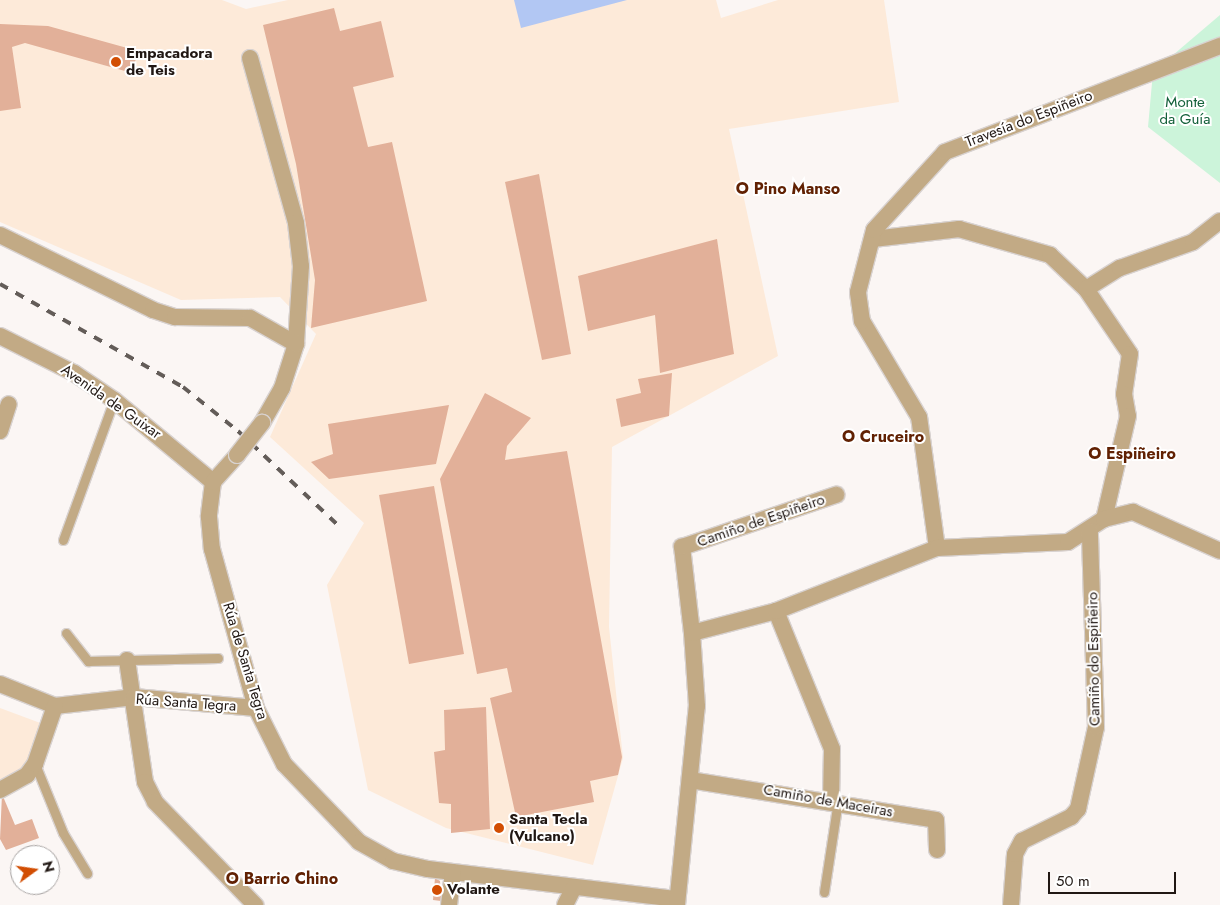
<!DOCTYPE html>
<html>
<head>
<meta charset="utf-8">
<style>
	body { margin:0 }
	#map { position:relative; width:1220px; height:905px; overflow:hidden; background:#fbf6f4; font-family:Jost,sans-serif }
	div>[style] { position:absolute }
	.industrial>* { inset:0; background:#fdead9 }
	.green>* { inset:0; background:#ccf4da }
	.water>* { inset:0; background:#b2c7f3 }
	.building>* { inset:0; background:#e2b099 }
	.roads { filter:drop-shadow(1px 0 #d8d2d0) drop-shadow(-1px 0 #d8d2d0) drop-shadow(0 1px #d8d2d0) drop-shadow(0 -1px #d8d2d0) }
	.lane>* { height:9px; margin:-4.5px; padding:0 4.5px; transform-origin:4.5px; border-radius:4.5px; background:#c2aa85 }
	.street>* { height:16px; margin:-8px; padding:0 8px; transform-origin:8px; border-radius:8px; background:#c2aa85 }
	.rail>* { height:4px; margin-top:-2px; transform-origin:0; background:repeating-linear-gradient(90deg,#635c58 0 9px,transparent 0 18px) }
	.bridges { filter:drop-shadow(1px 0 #d8d2d0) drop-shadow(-1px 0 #d8d2d0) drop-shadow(0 1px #d8d2d0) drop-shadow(0 -1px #d8d2d0) }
	.street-bridge>* { height:16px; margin:-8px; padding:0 8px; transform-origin:8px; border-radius:8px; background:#c2aa85 }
	.dots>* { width:14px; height:14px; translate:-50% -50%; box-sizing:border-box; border:2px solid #fff; border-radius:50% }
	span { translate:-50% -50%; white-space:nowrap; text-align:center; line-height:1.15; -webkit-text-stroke:4px #fff; paint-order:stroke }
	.poi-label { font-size:15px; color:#201713; font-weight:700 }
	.left { translate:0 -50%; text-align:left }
	.park-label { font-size:15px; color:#13603a }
	.street-label { font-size:15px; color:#201713 }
	.neighbourhood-label { font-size:16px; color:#612103; font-weight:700 }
	.north { position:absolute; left:10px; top:845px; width:50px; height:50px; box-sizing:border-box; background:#fff; border:1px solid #a6a2a1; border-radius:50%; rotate:76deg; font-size:14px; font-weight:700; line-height:20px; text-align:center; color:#201713 }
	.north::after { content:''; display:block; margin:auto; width:18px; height:22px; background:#d24e03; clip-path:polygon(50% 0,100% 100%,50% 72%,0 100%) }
	.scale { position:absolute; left:1048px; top:872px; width:128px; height:22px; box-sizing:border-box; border:2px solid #201713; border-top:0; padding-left:6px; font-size:15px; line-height:18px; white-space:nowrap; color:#201713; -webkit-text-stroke:4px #fff; paint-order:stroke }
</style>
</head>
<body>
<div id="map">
	<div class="industrial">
		<i style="clip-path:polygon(0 0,222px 0,246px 9px,288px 0,716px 0,721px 18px,778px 0,884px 0,899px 102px,729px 129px,778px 356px,612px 447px,609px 627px,623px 758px,593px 865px,446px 828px,368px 790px,327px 585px,364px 523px,270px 437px,316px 334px,280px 297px,181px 300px,0 222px)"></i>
		<i style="clip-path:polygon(0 708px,43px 724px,27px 772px,0 784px)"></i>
	</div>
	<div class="green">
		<i style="clip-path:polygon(1220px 15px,1220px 183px,1148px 127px,1153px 72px)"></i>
	</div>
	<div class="water">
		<i style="clip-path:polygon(514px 0,627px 0,521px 28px)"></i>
	</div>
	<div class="building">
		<i style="clip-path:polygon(334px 8px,340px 31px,381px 21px,394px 77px,353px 87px,368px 147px,392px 142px,427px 301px,311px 328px,315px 280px,296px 164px,263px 25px)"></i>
		<i style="clip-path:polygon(0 24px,48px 26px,138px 51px,132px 73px,25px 43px,12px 47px,21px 108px,0 111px)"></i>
		<i style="clip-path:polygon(539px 174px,571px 354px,542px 360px,505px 182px)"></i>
		<i style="clip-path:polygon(717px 239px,734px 354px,660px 373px,655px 315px,588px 331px,578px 276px)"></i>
		<i style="clip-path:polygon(672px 373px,669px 416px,621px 427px,616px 399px,641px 393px,638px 379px)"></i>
		<i style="clip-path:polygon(485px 393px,531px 418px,507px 446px,505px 460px,567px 451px,622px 757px,618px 775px,590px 781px,594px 802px,516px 817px,490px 698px,512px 692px,507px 668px,477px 674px,440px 479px)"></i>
		<i style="clip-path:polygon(449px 405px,436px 464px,329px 479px,311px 462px,333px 454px,328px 424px)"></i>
		<i style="clip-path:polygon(434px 486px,464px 654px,409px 664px,379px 495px)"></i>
		<i style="clip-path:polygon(486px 707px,490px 829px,451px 833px,451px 804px,439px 803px,434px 752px,445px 750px,444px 710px)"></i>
		<i style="clip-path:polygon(2px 794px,15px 825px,32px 819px,39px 838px,6px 850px,0 839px)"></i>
		<i style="clip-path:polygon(435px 878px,440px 881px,441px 901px,433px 900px)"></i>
	</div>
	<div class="roads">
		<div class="lane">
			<i style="left:63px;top:540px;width:149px;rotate:-70deg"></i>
			<i style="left:66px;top:633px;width:36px;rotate:52deg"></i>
			<i style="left:88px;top:661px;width:130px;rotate:-1.3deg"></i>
			<i style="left:35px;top:764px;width:74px;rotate:67.9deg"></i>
			<i style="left:63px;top:833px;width:47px;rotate:59deg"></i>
			<i style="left:824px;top:892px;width:92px;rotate:-81.3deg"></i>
		</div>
		<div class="street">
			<i style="left:250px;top:58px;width:171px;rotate:74.4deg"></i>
			<i style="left:296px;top:223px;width:43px;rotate:83.4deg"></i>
			<i style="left:301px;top:266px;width:78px;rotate:93.7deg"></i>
			<i style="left:296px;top:344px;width:46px;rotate:107.7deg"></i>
			<i style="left:282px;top:388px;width:40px;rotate:119.7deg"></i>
			<i style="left:0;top:235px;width:170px;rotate:26.1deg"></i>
			<i style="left:153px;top:310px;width:23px;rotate:18deg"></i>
			<i style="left:175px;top:317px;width:75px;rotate:0.8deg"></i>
			<i style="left:250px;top:318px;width:53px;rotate:29.5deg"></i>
			<i style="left:873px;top:239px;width:87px;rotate:-6.6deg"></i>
			<i style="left:959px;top:229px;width:95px;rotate:15.9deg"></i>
			<i style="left:1050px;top:255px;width:50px;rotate:43.4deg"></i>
			<i style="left:1086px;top:289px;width:78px;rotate:55.9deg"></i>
			<i style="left:1130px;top:354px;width:40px;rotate:98.5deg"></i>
			<i style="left:1124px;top:394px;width:22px;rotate:80deg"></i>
			<i style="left:1128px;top:416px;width:106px;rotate:103.1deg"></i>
			<i style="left:1086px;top:289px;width:40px;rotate:-32deg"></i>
			<i style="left:1120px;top:268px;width:77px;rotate:-19.6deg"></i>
			<i style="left:1193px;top:242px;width:34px;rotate:-38deg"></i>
			<i style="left:0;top:336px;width:83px;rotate:26.6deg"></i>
			<i style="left:74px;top:373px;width:48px;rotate:34deg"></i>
			<i style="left:114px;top:400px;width:129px;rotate:39.6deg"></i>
			<i style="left:0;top:431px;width:28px;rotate:-72deg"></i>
			<i style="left:213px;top:482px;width:35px;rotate:97deg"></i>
			<i style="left:209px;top:517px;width:32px;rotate:85deg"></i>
			<i style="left:212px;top:549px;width:165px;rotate:74.5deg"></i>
			<i style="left:256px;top:708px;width:63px;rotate:63.4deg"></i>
			<i style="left:284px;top:764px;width:108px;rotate:46.1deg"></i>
			<i style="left:359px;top:842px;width:39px;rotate:29deg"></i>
			<i style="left:393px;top:861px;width:36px;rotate:13deg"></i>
			<i style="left:428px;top:869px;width:251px;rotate:6.9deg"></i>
			<i style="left:213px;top:482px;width:36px;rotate:-48deg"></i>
			<i style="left:937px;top:548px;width:132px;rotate:-97.8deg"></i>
			<i style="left:919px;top:417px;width:112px;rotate:-120.7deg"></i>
			<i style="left:862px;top:321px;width:29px;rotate:-98deg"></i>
			<i style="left:858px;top:292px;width:64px;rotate:-75.5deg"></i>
			<i style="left:874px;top:230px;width:105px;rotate:-47.7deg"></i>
			<i style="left:945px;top:152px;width:295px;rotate:-21.1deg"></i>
			<i style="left:776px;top:611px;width:149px;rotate:67.9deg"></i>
			<i style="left:832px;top:749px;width:51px;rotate:91.1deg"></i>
			<i style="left:692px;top:633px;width:87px;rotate:-96.6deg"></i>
			<i style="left:682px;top:547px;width:163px;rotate:-18.7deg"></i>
			<i style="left:127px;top:660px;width:123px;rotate:81.6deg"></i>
			<i style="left:145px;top:782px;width:22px;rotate:63deg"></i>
			<i style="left:155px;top:802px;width:144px;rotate:45.8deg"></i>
			<i style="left:0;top:684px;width:59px;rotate:21.8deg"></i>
			<i style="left:55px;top:706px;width:80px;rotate:-6.5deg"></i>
			<i style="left:134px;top:697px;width:122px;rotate:5.2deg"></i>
			<i style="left:690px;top:780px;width:249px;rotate:9.2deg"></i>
			<i style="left:936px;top:820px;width:30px;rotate:88deg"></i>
			<i style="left:0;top:790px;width:31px;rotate:-29deg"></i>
			<i style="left:27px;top:775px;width:14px;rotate:-54deg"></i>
			<i style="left:35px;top:764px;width:61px;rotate:-71deg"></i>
			<i style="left:449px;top:905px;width:33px;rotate:-83deg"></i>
			<i style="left:565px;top:905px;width:20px;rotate:-63deg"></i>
			<i style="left:677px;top:905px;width:200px;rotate:-84.3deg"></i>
			<i style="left:697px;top:706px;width:73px;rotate:-93.9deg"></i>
			<i style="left:692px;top:633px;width:87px;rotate:-14.7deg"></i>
			<i style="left:776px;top:611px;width:173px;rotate:-21.4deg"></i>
			<i style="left:937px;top:548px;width:131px;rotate:-2.6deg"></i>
			<i style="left:1068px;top:542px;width:43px;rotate:-32.6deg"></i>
			<i style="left:1104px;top:519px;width:30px;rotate:-14deg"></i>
			<i style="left:1133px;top:512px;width:95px;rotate:24.1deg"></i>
			<i style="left:1011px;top:905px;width:51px;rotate:-85.5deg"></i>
			<i style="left:1015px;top:854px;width:15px;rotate:-62deg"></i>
			<i style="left:1022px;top:841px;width:55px;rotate:-26.1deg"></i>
			<i style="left:1071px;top:817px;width:11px;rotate:-49deg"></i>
			<i style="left:1078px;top:809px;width:84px;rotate:-77.6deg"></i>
			<i style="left:1096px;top:727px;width:196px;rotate:-91.8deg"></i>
		</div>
	</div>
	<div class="rail">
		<i style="left:0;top:284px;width:210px;rotate:29.4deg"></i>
		<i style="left:183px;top:387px;width:70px;rotate:38.7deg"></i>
		<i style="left:238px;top:431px;width:140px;rotate:43.3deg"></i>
	</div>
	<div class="bridges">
		<div class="street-bridge">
			<i style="left:237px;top:455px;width:41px;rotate:-52deg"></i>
		</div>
	</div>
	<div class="dots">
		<i style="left:116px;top:62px;background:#d24e03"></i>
		<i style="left:499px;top:828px;background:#d24e03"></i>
		<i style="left:437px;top:890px;background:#d24e03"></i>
	</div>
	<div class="poi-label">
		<span class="left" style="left:126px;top:62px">Empacadora<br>de Teis</span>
		<span class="left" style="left:509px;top:828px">Santa Tecla<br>(Vulcano)</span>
		<span class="left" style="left:447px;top:890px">Volante</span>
	</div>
	<div class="park-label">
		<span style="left:1185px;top:111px">Monte<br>da Guía</span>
	</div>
	<div class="street-label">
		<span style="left:1029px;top:119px;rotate:-21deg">Travesía do Espiñeiro</span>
		<span style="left:111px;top:402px;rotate:35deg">Avenida de Guixar</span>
		<span style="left:761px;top:521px;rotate:-19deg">Camiño de Espiñeiro</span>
		<span style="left:1094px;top:659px;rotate:-91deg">Camiño do Espiñeiro</span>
		<span style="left:245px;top:661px;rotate:73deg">Rúa de Santa Tegra</span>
		<span style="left:186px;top:703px;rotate:4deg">Rúa Santa Tegra</span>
		<span style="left:828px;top:801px;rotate:10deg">Camiño de Maceiras</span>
	</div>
	<div class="neighbourhood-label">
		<span style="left:788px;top:189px">O Pino Manso</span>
		<span style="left:883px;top:437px">O Cruceiro</span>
		<span style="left:1132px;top:454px">O Espiñeiro</span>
		<span style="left:282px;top:879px">O Barrio Chino</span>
	</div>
	<div class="north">N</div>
	<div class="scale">50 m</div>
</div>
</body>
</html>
